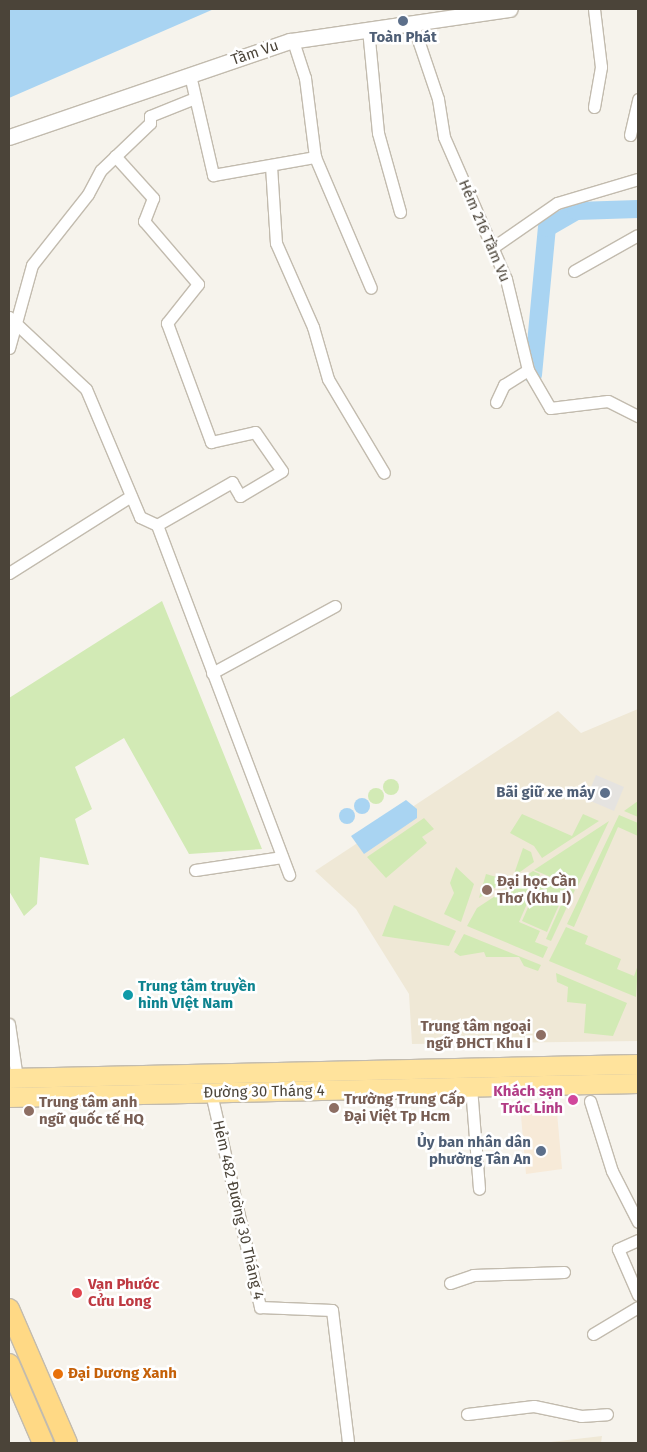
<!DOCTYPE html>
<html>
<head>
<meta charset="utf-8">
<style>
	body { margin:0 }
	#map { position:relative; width:647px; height:1452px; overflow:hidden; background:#f6f3ec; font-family:"Fira Sans",sans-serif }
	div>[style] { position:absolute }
	.commercial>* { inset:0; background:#f7ead8 }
	.education>* { inset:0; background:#efe8d6 }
	.green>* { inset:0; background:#d2eab5 }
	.round { border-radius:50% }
	.parking>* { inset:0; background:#e5e3e0 }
	.water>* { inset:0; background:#a9d4f2 }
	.river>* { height:18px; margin:-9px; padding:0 9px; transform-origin:9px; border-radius:9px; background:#a9d4f2 }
	.roads { filter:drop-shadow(1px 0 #c2bbae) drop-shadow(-1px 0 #c2bbae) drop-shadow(0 1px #c2bbae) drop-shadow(0 -1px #c2bbae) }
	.minor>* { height:11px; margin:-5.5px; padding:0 5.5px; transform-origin:5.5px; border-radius:5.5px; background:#fff }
	.tertiary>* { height:15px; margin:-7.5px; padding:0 7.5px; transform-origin:7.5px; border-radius:7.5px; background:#fff }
	.primary>* { height:19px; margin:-9.5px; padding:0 9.5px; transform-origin:9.5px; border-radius:9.5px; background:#ffe39c }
	.trunk>* { height:20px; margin:-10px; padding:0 10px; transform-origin:10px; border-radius:10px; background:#ffd985 }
	.dots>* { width:14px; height:14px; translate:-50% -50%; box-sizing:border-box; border:2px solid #fff; border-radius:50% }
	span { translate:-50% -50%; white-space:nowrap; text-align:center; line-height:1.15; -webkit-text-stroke:5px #fff; paint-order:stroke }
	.service-label { font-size:15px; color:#4e5e75; font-weight:700 }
	.right { translate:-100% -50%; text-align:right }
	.street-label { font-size:15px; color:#4b4439 }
	.education-label { font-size:15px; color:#785e54; font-weight:700 }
	.left { translate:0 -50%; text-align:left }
	.culture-label { font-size:15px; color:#0d838f; font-weight:700 }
	.hotel-label { font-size:15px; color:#b23c85; font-weight:700 }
	.health-label { font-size:15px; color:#be3a42; font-weight:700 }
	.food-label { font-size:15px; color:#c56008; font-weight:700 }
	.frame { position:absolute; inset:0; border:10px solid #4b4439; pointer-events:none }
</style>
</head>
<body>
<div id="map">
	<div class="commercial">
		<i style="clip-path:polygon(556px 1101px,562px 1169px,526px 1174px,520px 1104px)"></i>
	</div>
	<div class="education">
		<i style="clip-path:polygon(638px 709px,638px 1041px,412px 1044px,409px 994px,356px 909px,315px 871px,558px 711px,581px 733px)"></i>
		<i style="clip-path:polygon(602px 1436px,601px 1443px,542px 1443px)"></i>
	</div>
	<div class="green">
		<i style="clip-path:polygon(162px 601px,262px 849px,189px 854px,124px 738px,75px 767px,92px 809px,75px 819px,89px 865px,40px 857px,37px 904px,24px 916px,9px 891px,9px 698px)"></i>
		<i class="round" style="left:383px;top:779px;width:16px;height:16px"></i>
		<i class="round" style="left:368px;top:788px;width:16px;height:16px"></i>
		<i style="clip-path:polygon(638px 801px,638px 817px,624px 811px)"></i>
		<i style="clip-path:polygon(522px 814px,572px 836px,583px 814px,599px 821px,542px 858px,534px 846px,510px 833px)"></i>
		<i style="clip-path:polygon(619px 815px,638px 823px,638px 836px,618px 827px,574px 927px,567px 924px)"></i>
		<i style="clip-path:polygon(424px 818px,434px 829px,422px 837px,427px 843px,386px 878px,367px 857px)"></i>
		<i style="clip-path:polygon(609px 821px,577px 888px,534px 870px)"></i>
		<i style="clip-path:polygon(523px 848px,531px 852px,534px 862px,513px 877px)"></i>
		<i style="clip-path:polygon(456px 867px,474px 884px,461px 922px,444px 914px,454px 893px,450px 883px)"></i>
		<i style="clip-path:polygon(533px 871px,540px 874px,519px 922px,540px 931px,535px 942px,548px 947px,543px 958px,467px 926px,477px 908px)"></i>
		<i style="clip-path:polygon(486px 874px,507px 880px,479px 898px)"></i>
		<i style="clip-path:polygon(542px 876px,567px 887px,547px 932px,522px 921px)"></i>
		<i style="clip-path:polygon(569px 887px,575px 890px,551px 941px,546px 939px)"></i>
		<i style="clip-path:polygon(394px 905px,456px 931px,449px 946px,382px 936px)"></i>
		<i style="clip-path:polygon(566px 927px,588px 936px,585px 944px,621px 959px,617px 969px,634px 976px,638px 965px,636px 997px,549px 961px)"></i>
		<i style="clip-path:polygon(464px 934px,541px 965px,538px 971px,524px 966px,519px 957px,486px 957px,484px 952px,460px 956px,454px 952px)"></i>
		<i style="clip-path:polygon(556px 973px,627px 1003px,613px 1036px,584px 1033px,586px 1004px,567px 1002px,568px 987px,557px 982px)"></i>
	</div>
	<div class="parking">
		<i style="clip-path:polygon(596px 775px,624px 787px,614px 811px,586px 799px)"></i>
	</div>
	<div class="water">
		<i style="clip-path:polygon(9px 9px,214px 9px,9px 98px)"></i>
		<i class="round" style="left:354px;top:798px;width:16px;height:16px"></i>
		<i style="clip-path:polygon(406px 800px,417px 809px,417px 818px,364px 854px,351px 836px)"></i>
		<i class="round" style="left:339px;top:808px;width:16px;height:16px"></i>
	</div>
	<div class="river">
		<i style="left:533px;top:375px;width:148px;rotate:-84.6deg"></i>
		<i style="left:547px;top:228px;width:34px;rotate:-30deg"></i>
		<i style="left:576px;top:211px;width:62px;rotate:-1.8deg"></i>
	</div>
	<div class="roads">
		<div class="minor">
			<i style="left:412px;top:22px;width:81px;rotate:71.3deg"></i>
			<i style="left:438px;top:99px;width:38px;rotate:81deg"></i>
			<i style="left:444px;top:137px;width:155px;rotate:66.4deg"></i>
			<i style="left:506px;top:279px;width:94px;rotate:76.4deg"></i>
			<i style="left:528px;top:370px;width:44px;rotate:59.9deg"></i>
			<i style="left:550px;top:408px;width:58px;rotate:-6.9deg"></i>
			<i style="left:608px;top:401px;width:34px;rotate:27deg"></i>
			<i style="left:368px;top:29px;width:104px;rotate:84.5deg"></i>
			<i style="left:378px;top:133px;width:82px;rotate:74.4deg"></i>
			<i style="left:190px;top:75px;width:103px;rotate:77deg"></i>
			<i style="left:213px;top:175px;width:104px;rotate:-10deg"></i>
			<i style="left:315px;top:157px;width:80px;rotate:-97.2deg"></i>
			<i style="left:305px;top:78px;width:40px;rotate:-108deg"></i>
			<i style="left:594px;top:107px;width:41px;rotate:-80.1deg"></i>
			<i style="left:601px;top:67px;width:58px;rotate:-96.9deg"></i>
			<i style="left:630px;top:135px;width:37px;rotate:-77deg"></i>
			<i style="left:115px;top:156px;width:57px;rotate:47.9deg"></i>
			<i style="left:153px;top:198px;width:25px;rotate:111deg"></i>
			<i style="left:144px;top:221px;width:83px;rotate:49.4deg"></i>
			<i style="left:198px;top:284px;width:50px;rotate:128.5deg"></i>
			<i style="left:167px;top:323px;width:127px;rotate:69.7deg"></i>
			<i style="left:211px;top:442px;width:45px;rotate:-12.8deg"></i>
			<i style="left:255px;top:432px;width:47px;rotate:55.3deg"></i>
			<i style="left:282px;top:471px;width:49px;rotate:149.2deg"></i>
			<i style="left:240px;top:496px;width:16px;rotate:-120deg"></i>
			<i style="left:232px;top:482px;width:86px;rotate:150.2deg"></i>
			<i style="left:315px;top:157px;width:142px;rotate:66.9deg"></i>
			<i style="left:271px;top:166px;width:77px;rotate:86.3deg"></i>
			<i style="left:276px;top:243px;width:92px;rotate:66.2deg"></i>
			<i style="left:313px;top:327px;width:54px;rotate:73.9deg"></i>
			<i style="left:328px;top:379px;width:109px;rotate:59.2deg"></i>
			<i style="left:492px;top:248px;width:79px;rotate:-34.7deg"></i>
			<i style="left:557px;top:203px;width:84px;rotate:-16.5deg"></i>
			<i style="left:574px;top:271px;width:73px;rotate:-29.4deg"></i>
			<i style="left:9px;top:317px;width:105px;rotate:43.1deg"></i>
			<i style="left:86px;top:389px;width:139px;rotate:67.1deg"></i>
			<i style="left:140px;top:517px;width:19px;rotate:25deg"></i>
			<i style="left:157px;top:525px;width:374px;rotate:69.3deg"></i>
			<i style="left:9px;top:348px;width:86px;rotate:-74.5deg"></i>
			<i style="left:32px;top:265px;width:90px;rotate:-51.7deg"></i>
			<i style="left:88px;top:194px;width:27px;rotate:-62deg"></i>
			<i style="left:101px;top:170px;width:68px;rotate:-43.8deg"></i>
			<i style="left:150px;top:123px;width:7px;rotate:-90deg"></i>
			<i style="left:150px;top:116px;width:48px;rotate:-21.8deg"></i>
			<i style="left:496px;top:402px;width:19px;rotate:-65deg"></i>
			<i style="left:504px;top:385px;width:28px;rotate:-32deg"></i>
			<i style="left:9px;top:573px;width:144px;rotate:-32.3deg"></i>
			<i style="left:212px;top:673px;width:140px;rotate:-28.6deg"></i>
			<i style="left:195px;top:870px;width:88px;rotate:-8.5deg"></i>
			<i style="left:9px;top:1024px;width:55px;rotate:81.6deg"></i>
			<i style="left:471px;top:1087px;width:102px;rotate:85.5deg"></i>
			<i style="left:211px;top:1093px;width:220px;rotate:77.1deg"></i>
			<i style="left:260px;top:1307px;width:72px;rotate:2.4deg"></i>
			<i style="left:332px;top:1310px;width:134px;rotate:83.1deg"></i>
			<i style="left:590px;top:1101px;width:73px;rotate:72.6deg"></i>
			<i style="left:612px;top:1171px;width:57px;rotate:63deg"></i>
			<i style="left:638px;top:1240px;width:22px;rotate:156deg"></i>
			<i style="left:618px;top:1249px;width:50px;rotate:66.5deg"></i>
			<i style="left:450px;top:1283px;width:24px;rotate:-19deg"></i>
			<i style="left:473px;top:1275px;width:91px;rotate:-1.9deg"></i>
			<i style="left:593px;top:1334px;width:52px;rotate:-31deg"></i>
			<i style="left:467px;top:1414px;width:67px;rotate:-6.8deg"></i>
			<i style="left:534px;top:1406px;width:48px;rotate:12deg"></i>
			<i style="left:581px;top:1416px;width:26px;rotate:-4deg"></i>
		</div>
		<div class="tertiary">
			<i style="left:9px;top:137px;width:297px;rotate:-18.9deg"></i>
			<i style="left:290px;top:41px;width:222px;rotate:-8.3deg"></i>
		</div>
		<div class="primary">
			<i style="left:9px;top:1078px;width:629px;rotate:-1.28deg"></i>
			<i style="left:9px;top:1097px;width:629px;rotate:-1.28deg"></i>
		</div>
		<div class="trunk">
			<i style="left:9px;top:1309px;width:146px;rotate:66.6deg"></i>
			<i style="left:9px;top:1364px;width:86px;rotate:66.7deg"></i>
		</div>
	</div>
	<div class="dots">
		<i style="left:403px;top:21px;background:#5c6f8a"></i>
		<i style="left:605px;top:793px;background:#5c6f8a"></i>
		<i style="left:487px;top:890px;background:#8d6e63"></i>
		<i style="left:128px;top:995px;background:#0f9aa8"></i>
		<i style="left:541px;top:1035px;background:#8d6e63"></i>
		<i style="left:573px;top:1100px;background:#d1479c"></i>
		<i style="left:334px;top:1108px;background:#8d6e63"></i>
		<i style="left:29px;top:1111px;background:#8d6e63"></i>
		<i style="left:541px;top:1151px;background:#5c6f8a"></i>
		<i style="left:77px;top:1293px;background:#e0444e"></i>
		<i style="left:58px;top:1374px;background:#e8710a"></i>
	</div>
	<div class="service-label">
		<span style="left:403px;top:38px">Toàn Phát</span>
		<span class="right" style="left:595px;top:793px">Bãi giữ xe máy</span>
		<span class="right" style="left:531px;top:1151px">Ủy ban nhân dân<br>phường Tân An</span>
	</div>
	<div class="street-label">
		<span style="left:255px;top:53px;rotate:-19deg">Tầm Vu</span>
		<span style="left:484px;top:231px;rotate:67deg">Hẻm 216 Tầm Vu</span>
		<span style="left:264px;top:1092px;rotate:-1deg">Đường 30 Tháng 4</span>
		<span style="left:238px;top:1210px;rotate:77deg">Hẻm 482 Đường 30 Tháng 4</span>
	</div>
	<div class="education-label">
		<span class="left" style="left:497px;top:890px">Đại học Cần<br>Thơ (Khu I)</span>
		<span class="right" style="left:531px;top:1035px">Trung tâm ngoại<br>ngữ ĐHCT Khu I</span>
		<span class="left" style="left:344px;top:1108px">Trường Trung Cấp<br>Đại Việt Tp Hcm</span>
		<span class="left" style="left:39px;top:1111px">Trung tâm anh<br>ngữ quốc tế HQ</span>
	</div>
	<div class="culture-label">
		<span class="left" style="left:138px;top:995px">Trung tâm truyền<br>hình VIệt Nam</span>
	</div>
	<div class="hotel-label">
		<span class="right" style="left:563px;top:1100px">Khách sạn<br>Trúc Linh</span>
	</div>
	<div class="health-label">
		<span class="left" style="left:88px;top:1293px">Vạn Phước<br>Cửu Long</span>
	</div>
	<div class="food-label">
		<span class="left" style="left:68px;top:1374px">Đại Dương Xanh</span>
	</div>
	<div class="frame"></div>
</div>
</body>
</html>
